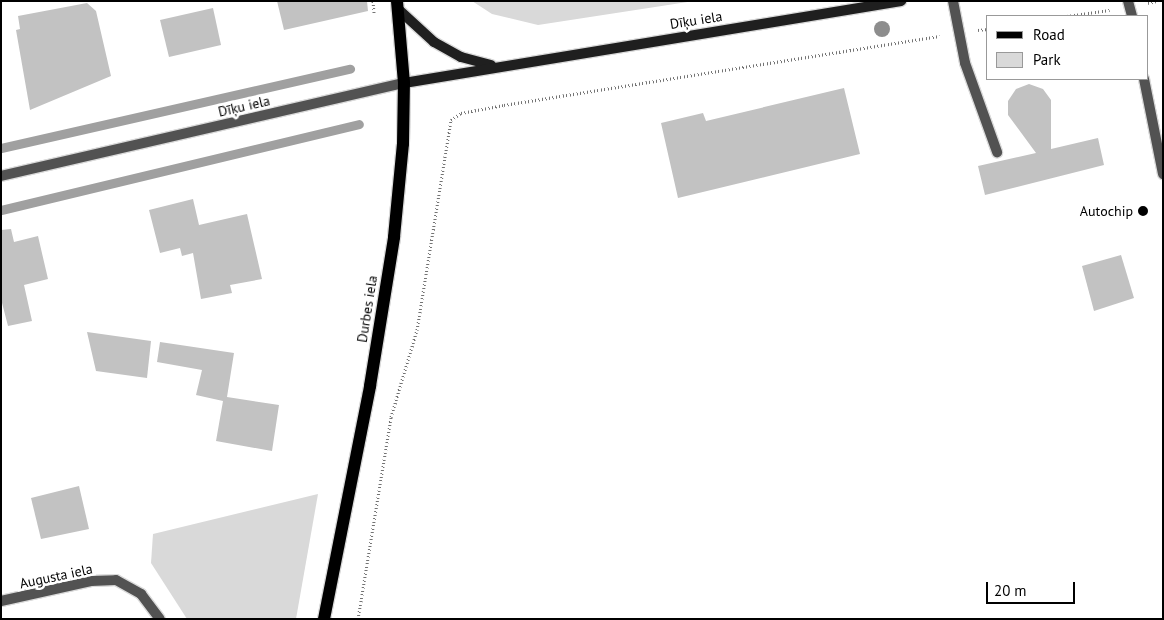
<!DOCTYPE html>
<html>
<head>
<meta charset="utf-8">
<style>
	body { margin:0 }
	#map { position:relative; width:1164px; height:620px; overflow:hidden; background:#fff; font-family:"PT Sans",sans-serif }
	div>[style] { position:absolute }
	.green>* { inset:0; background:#d9d9d9 }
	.stream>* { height:9px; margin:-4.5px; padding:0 4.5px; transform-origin:4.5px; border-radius:4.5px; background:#a0a0a0 }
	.building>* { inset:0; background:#c2c2c2 }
	.path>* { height:3px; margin-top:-1.5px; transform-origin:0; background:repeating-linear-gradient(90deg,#747474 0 1px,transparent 0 3.5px) }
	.roads { filter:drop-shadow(1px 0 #dbdbdb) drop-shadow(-1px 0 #dbdbdb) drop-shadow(0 1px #dbdbdb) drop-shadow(0 -1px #dbdbdb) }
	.service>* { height:10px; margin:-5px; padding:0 5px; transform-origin:5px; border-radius:5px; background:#525252 }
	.minor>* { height:10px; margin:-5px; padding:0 5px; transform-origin:5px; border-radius:5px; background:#525252 }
	.secondary>* { height:10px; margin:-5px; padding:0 5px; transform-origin:5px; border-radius:5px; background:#1f1f1f }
	.primary>* { height:12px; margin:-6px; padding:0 6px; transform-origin:6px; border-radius:6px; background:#000 }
	.trees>* { width:16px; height:16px; margin:-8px; border-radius:50%; background:#8d8d8d }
	.dots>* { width:14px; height:14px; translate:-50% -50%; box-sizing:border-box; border:2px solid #fff; border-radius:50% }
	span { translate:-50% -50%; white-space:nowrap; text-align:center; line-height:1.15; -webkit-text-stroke:5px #fff; paint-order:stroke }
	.street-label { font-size:14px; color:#000 }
	.poi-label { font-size:14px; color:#000 }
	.right { translate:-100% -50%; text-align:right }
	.frame { position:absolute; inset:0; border:2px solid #000; pointer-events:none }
	.legend { position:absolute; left:986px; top:15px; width:162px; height:65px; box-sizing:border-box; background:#fff; border:1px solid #999; margin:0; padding:6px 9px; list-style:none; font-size:15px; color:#000 }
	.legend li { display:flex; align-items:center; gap:10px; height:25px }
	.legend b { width:25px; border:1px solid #999 }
	.scale { position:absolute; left:986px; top:582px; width:89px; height:22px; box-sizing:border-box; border:2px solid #000; border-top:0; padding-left:6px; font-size:15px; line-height:18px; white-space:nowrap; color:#000; -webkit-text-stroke:4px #fff; paint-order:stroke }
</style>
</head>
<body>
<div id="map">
	<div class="green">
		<i style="clip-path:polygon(472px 1px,694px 1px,538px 25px,492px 14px)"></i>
		<i style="clip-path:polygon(318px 494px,296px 619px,187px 619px,151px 563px,153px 534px)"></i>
	</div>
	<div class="stream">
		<i style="left:1px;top:148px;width:358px;rotate:-12.8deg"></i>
		<i style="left:1px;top:210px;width:368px;rotate:-13.5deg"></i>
	</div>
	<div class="building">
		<i style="clip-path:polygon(277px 1px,367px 1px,368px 11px,284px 30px)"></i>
		<i style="clip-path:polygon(87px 3px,96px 11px,111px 76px,30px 110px,16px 30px,20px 29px,18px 16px)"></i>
		<i style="clip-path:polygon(213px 8px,221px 45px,169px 57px,160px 20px)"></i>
		<i style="clip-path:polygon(1029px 84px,1043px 89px,1051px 100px,1051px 149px,1098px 138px,1104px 165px,985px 195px,978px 166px,1036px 153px,1008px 115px,1008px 101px,1016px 89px)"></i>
		<i style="clip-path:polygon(844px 88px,860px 154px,678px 198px,661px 123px,703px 113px,706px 121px)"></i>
		<i style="clip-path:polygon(193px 199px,199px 225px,247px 214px,262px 279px,230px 285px,232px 293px,201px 299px,193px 253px,182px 256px,180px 248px,160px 253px,149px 210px)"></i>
		<i style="clip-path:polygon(11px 229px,14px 242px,38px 236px,48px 279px,24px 285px,32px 321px,8px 326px,1px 299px,1px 230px)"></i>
		<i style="clip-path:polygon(1121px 255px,1134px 298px,1094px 311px,1082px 266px)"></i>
		<i style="clip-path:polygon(87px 332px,151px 341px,147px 378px,96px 371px)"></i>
		<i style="clip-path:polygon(160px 342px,234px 353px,227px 397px,279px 405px,272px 451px,216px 441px,223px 401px,196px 395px,202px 370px,157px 362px)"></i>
		<i style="clip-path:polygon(79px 486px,89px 529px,41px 539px,31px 498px)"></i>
	</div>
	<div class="path">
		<i style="left:373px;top:1px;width:12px;rotate:85deg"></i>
		<i style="left:1148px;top:3px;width:9px;rotate:-13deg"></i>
		<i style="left:1067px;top:16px;width:43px;rotate:-7.9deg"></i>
		<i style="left:978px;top:30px;width:10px;rotate:-6deg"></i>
		<i style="left:358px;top:619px;width:205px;rotate:-80.7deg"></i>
		<i style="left:391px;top:417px;width:91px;rotate:-73.4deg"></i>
		<i style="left:417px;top:330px;width:213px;rotate:-80.8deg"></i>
		<i style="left:451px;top:120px;width:12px;rotate:-35deg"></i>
		<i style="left:461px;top:113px;width:44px;rotate:-10.5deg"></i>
		<i style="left:504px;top:105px;width:441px;rotate:-9deg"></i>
	</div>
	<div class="roads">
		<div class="service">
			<i style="left:953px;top:1px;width:63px;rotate:79deg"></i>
			<i style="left:965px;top:63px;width:95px;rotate:70.2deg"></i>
			<i style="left:1128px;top:1px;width:16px;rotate:75deg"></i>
			<i style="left:1144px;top:79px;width:97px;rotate:78.7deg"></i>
		</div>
		<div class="minor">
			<i style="left:1px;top:176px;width:414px;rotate:-13deg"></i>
			<i style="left:1px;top:601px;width:92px;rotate:-12.5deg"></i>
			<i style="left:91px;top:581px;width:25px;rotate:-2deg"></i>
			<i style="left:116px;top:580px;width:29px;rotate:29deg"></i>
			<i style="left:141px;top:594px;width:31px;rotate:53deg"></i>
		</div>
		<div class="secondary">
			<i style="left:398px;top:9px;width:49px;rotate:42.5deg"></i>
			<i style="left:434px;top:42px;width:31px;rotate:29deg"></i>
			<i style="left:461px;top:57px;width:31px;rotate:15deg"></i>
			<i style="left:404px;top:83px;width:504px;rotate:-9.37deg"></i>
		</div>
		<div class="primary">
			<i style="left:324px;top:619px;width:237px;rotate:-78.8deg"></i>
			<i style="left:370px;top:386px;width:151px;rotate:-80.8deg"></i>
			<i style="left:394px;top:237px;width:93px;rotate:-84.5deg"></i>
			<i style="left:403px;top:144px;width:61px;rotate:-89.1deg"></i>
			<i style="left:404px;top:83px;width:82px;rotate:-94.9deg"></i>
		</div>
	</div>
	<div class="trees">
		<i style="left:882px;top:29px"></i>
	</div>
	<div class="dots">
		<i style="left:1143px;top:211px;background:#000"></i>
	</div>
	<div class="street-label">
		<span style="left:696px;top:20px;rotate:-9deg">Dīķu iela</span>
		<span style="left:244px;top:106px;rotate:-13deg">Dīķu iela</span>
		<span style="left:367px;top:309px;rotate:-81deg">Durbes iela</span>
		<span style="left:56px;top:576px;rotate:-12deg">Augusta iela</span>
	</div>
	<div class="poi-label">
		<span class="right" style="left:1133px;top:211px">Autochip</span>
	</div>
	<div class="frame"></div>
	<ul class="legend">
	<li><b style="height:6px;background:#000"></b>Road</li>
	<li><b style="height:14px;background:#d9d9d9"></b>Park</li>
	</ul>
	<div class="scale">20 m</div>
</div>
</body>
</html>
